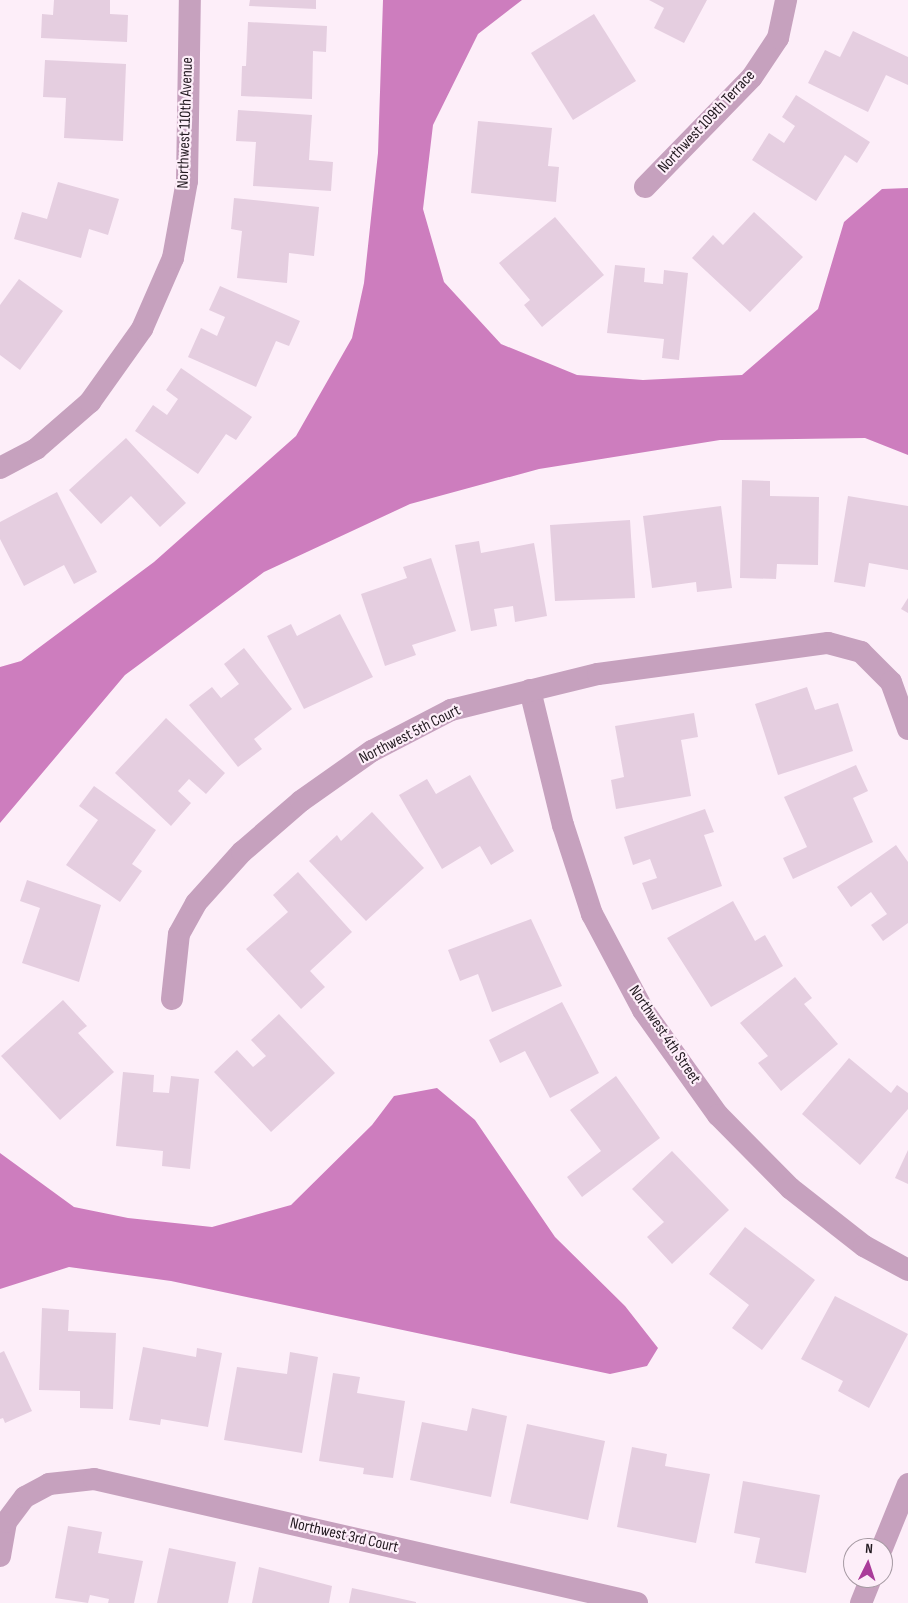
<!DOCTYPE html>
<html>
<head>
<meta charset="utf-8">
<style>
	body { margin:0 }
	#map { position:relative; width:908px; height:1603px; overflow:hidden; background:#fdeef9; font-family:"Sofia Sans Condensed",sans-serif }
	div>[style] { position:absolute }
	.water>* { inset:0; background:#cd7dbe }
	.building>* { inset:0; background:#e5cee0 }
	.minor>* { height:22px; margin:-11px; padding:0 11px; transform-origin:11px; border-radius:11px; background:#c6a1be }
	span { translate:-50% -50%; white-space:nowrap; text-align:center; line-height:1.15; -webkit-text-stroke:4.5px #fdeef9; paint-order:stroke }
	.street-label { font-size:16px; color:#221a20 }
	.north { position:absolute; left:843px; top:1538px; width:50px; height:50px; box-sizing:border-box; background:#fdeef9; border:1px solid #a599a2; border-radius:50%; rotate:4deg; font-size:14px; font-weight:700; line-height:20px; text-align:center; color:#221a20 }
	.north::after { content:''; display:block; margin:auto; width:18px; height:22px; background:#aa3c9a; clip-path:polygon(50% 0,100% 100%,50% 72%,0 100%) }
</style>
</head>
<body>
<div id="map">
	<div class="water">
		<i style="clip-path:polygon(383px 0,522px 0,478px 34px,433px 125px,423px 209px,444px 282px,501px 344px,577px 375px,643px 380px,742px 375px,818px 309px,844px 222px,882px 189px,908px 188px,908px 455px,865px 438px,720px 440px,539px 469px,410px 504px,264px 572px,125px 675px,0 823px,0 667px,21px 661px,154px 562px,296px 436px,352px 338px,364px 283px,378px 153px)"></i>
		<i style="clip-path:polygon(437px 1088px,475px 1120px,555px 1237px,625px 1306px,658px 1348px,647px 1366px,610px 1374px,171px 1281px,69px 1267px,0 1289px,0 1153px,74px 1207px,128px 1218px,212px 1227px,291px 1205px,372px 1125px,394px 1096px)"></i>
	</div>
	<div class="building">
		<i style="clip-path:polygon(54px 0,110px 0,110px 14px,128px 15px,127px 42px,41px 38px,42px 14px,53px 15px)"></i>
		<i style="clip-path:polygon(250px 0,316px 0,316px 9px,249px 6px)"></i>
		<i style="clip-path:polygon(649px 0,707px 0,684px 43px,654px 28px,664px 8px)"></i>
		<i style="clip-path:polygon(594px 14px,636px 81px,573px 120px,531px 53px)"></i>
		<i style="clip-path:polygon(248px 22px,327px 26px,326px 52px,313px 51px,312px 99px,241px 96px,242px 66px,246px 66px)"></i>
		<i style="clip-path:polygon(853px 31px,908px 57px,908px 85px,886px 75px,868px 112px,808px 83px,825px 50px,840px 57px)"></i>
		<i style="clip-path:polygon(45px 60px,126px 64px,123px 141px,64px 138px,66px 98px,43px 97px)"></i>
		<i style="clip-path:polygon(796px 95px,870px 142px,857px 163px,845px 155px,816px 201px,752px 160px,769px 133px,784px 143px,795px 126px,782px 117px)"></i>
		<i style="clip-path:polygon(238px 110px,312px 115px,309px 160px,333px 162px,331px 191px,253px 186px,256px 142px,236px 141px)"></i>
		<i style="clip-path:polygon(478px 121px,552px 128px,548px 166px,559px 167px,556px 202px,471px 193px)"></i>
		<i style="clip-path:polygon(58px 182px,119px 199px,108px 235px,89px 229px,81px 258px,14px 239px,22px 212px,47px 219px)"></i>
		<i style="clip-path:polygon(234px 198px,319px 207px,314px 256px,289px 253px,287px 283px,237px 278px,242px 231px,231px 229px)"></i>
		<i style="clip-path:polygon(754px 212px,803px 257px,750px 312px,692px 258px,713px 235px,723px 245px)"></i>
		<i style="clip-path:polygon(555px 217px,604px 275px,542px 327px,524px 305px,530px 300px,499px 263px)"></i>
		<i style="clip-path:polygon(615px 265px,645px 268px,644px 282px,663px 284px,664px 270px,688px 273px,679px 360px,662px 358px,664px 339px,607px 333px)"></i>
		<i style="clip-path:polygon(19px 279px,63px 311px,20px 370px,0 355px,0 305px)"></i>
		<i style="clip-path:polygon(220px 286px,300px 321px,289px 346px,276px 341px,256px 387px,188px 357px,201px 328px,217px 336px,225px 317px,209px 310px)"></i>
		<i style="clip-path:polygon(181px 368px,252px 417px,236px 440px,226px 434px,198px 474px,135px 431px,153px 405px,167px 415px,178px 399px,166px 390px)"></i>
		<i style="clip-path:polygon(126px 438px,186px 503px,160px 527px,131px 496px,101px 524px,69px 490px)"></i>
		<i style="clip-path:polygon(742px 480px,770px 481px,770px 496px,819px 497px,818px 565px,777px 564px,776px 579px,740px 578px)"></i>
		<i style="clip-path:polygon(57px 492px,97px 572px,74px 584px,64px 565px,24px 586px,0 539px,0 522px)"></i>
		<i style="clip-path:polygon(848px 496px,908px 506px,908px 570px,869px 563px,865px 587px,834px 582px)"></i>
		<i style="clip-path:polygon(721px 506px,732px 588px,697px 592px,696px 582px,652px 588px,643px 516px)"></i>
		<i style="clip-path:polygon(630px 520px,635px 598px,555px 601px,550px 525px)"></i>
		<i style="clip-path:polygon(479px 541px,481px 553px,534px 543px,547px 616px,515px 622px,513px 606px,494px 609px,497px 626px,471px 631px,455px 545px)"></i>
		<i style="clip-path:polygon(431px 558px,456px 631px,412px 645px,416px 655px,385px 666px,361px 594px,407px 578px,403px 567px)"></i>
		<i style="clip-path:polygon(908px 598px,908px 613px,901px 609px)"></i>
		<i style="clip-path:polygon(340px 614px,373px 677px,304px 709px,267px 636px,291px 624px,297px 636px)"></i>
		<i style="clip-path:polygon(244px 648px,292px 709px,254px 739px,262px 749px,238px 767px,189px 705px,212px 687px,221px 698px,239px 684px,224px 664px)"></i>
		<i style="clip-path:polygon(807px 687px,815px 710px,838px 703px,853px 751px,778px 775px,755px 704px)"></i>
		<i style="clip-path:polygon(694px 713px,698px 737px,681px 740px,691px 796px,616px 809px,611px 780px,624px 777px,615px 726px)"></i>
		<i style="clip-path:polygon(166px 718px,225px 773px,206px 794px,189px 779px,178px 791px,191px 803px,171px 826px,115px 773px)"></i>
		<i style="clip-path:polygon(856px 765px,868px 791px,853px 798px,873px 842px,793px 879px,783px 858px,807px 847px,784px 797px)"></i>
		<i style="clip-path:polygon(470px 775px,514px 851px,491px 865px,480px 846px,442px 869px,399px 795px,427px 779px,436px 794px)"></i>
		<i style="clip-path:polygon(94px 786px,156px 830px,132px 864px,142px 871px,120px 902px,66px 865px,98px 820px,79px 806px)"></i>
		<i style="clip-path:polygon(705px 809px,714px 832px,704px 835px,722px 886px,652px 910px,642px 883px,657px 878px,650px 859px,633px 865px,624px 837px)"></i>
		<i style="clip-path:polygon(372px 812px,424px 868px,366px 921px,309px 861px,337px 835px,341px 841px)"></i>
		<i style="clip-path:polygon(896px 845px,908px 862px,908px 923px,883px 941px,871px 925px,887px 914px,871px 892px,851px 907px,837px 887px)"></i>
		<i style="clip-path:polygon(298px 872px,352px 932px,310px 971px,325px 987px,301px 1009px,246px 949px,288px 912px,273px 895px)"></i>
		<i style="clip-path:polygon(27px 880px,101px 905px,79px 982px,22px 963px,40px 908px,20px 901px)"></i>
		<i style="clip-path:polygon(733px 901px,755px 941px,765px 935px,783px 966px,711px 1007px,667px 938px)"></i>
		<i style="clip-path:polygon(531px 919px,562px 986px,492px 1012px,478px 974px,460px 981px,448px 950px)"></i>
		<i style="clip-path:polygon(795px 977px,812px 998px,804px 1004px,838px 1044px,781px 1091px,758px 1063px,768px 1056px,740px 1023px)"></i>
		<i style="clip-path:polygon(63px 1000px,87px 1026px,78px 1033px,114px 1072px,60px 1120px,1px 1056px)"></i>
		<i style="clip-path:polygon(562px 1002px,599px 1073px,550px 1098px,525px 1051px,500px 1063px,489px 1040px)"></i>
		<i style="clip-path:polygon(279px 1014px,335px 1073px,271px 1132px,214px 1072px,237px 1050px,253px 1067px,266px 1056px,251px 1040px)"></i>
		<i style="clip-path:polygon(849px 1058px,891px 1093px,897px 1085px,908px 1093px,908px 1109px,860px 1165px,802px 1114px)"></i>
		<i style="clip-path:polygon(123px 1072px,154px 1075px,153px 1092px,169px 1093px,171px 1076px,199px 1079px,190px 1169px,162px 1166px,163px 1151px,116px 1146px)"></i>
		<i style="clip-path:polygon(616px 1076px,660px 1138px,582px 1197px,567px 1177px,601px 1151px,570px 1110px)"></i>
		<i style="clip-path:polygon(908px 1150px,908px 1184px,895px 1178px)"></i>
		<i style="clip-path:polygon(672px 1151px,729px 1210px,672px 1264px,647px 1237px,664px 1222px,632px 1189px)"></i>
		<i style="clip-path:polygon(745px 1227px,815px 1280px,762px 1350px,732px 1328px,749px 1305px,709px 1274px)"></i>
		<i style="clip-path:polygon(835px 1296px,908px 1334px,869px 1408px,838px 1391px,843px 1381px,801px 1359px)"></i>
		<i style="clip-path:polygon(42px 1308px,69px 1310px,68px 1331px,116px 1333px,113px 1409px,80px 1408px,80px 1391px,39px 1390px)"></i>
		<i style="clip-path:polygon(143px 1347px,196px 1357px,197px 1348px,222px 1353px,208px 1427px,161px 1419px,160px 1425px,129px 1420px)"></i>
		<i style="clip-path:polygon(4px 1351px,32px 1411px,5px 1423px,3px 1418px,0 1419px,0 1353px)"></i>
		<i style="clip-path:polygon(290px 1352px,318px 1357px,302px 1453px,224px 1440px,237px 1367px,287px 1374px)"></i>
		<i style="clip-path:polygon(333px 1373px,360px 1377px,357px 1393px,405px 1401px,393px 1478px,363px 1474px,364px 1468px,319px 1461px)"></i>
		<i style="clip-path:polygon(472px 1408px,507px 1416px,491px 1497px,410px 1480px,422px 1422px,467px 1431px)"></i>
		<i style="clip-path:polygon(527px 1424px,605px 1441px,588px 1520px,510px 1503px)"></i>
		<i style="clip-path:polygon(632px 1447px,667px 1454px,665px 1466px,710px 1474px,696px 1543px,617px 1527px)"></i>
		<i style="clip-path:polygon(743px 1481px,820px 1495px,806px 1573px,755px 1563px,760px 1538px,734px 1533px)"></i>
		<i style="clip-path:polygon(68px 1526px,102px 1532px,98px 1553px,143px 1561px,134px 1603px,108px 1603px,109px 1599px,90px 1595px,88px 1603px,55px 1598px)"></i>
		<i style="clip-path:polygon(169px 1548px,236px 1562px,228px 1603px,157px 1603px)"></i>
		<i style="clip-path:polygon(259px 1567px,332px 1586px,329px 1603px,252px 1603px)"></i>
		<i style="clip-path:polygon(352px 1588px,416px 1602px,416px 1603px,349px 1603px)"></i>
	</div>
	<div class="minor">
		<i style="left:645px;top:187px;width:153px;rotate:-45.8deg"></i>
		<i style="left:752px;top:77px;width:47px;rotate:-56.3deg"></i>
		<i style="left:778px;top:38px;width:39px;rotate:-78deg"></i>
		<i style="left:0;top:468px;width:41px;rotate:-27.8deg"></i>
		<i style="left:36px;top:449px;width:72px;rotate:-41deg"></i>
		<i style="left:90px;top:402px;width:90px;rotate:-54.5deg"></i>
		<i style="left:142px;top:329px;width:77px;rotate:-66.4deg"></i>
		<i style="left:173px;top:258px;width:78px;rotate:-79.7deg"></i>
		<i style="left:187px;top:181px;width:181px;rotate:-89.1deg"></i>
		<i style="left:530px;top:690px;width:139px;rotate:76.3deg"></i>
		<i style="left:563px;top:825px;width:94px;rotate:72deg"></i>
		<i style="left:592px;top:914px;width:109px;rotate:62deg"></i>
		<i style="left:643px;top:1010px;width:129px;rotate:54.5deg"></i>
		<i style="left:718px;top:1115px;width:103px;rotate:45.4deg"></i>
		<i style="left:790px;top:1188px;width:94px;rotate:38.1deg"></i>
		<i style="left:864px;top:1246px;width:50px;rotate:28.6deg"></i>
		<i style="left:172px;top:999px;width:65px;rotate:-83.9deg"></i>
		<i style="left:179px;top:934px;width:35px;rotate:-61deg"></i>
		<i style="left:196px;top:903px;width:69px;rotate:-48deg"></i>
		<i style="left:242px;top:852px;width:78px;rotate:-40.8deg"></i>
		<i style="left:301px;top:801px;width:87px;rotate:-35.2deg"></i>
		<i style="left:372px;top:751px;width:89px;rotate:-27.4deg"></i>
		<i style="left:451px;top:710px;width:151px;rotate:-13.8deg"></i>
		<i style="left:598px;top:674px;width:232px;rotate:-7.7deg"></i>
		<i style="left:828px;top:643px;width:34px;rotate:15deg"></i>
		<i style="left:861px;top:652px;width:42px;rotate:45deg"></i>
		<i style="left:891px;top:682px;width:50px;rotate:70.1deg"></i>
		<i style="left:882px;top:1548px;width:69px;rotate:-67.9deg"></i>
		<i style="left:0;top:1556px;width:35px;rotate:-80deg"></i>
		<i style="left:6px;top:1522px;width:31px;rotate:-53deg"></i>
		<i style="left:25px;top:1497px;width:27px;rotate:-28deg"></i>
		<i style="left:49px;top:1484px;width:45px;rotate:-6.3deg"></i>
		<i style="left:94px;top:1479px;width:557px;rotate:12.86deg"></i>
		<i style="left:861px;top:1603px;width:27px;rotate:-68deg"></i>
	</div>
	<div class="street-label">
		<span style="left:707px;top:122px;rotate:-47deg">Northwest 109th Terrace</span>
		<span style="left:186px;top:123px;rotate:-88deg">Northwest 110th Avenue</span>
		<span style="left:410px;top:735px;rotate:-27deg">Northwest 5th Court</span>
		<span style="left:664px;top:1035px;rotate:56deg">Northwest 4th Street</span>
		<span style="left:344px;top:1536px;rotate:13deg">Northwest 3rd Court</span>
	</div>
	<div class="north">N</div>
</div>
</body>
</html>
